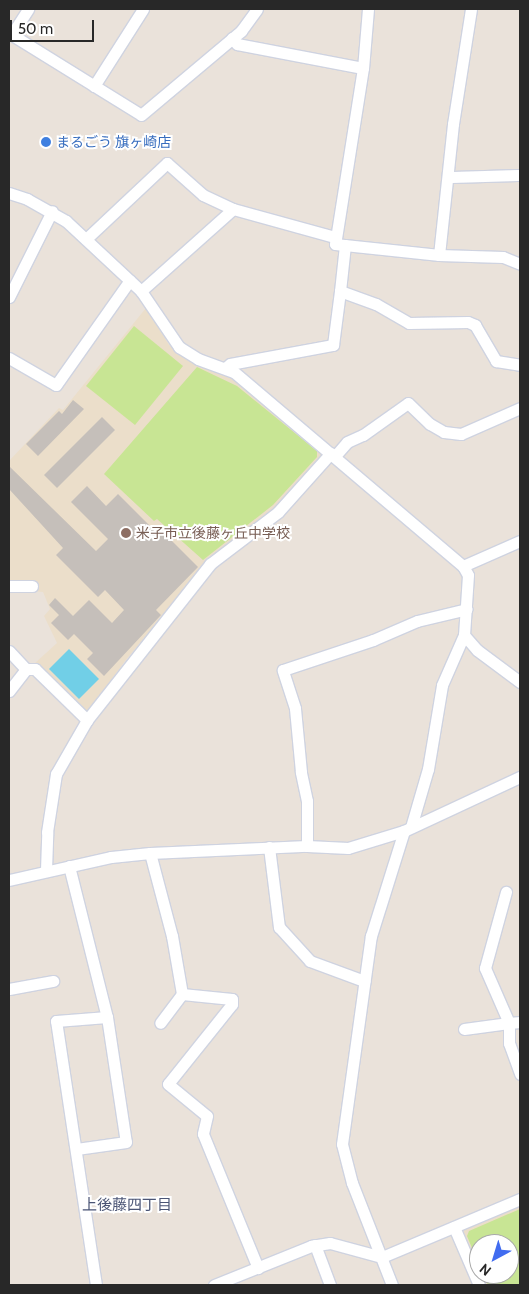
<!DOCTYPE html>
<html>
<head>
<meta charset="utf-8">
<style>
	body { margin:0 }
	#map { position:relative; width:529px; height:1294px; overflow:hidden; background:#eae2da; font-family:Cabin,"Noto Sans JP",sans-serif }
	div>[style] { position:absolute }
	.education>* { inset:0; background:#ebdeca }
	.pitch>* { inset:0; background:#c8e594 }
	.water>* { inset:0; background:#71cfe7 }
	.building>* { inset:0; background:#c5bfba }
	.roads { filter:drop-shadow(1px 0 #cfd3e0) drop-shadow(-1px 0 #cfd3e0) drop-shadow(0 1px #cfd3e0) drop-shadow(0 -1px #cfd3e0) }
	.street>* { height:11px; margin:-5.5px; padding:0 5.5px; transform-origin:5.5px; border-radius:5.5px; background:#fff }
	.dots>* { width:14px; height:14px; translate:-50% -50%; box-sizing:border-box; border:2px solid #fff; border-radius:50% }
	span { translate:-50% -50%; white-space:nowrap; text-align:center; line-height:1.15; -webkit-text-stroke:4px #fff; paint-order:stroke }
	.shop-label { font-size:14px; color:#366cbe }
	.left { translate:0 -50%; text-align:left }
	.education-label { font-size:14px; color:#785e54 }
	.neighbourhood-label { font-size:15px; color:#4b5575 }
	.frame { position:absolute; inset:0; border:10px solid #282828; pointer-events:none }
	.north { position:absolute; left:469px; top:1234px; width:50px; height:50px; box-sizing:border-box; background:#fff; border:1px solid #a9a9a9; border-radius:50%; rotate:219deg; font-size:14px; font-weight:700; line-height:20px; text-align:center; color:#282828 }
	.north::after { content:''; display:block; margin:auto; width:18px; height:22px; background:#416cf0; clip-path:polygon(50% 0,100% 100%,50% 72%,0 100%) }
	.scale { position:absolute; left:10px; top:20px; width:84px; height:22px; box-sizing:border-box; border:2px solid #282828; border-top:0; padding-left:6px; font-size:15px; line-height:18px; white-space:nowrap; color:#282828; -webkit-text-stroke:4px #fff; paint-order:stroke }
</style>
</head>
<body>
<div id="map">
	<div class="education">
		<i style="clip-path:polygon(146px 308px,169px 345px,189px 359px,235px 379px,321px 449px,323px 457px,275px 509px,201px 569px,125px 661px,86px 714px,35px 663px,57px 643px,44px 616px,50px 609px,43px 592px,9px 589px,9px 461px,59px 408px,63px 410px)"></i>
		<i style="clip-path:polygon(evenodd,520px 1205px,520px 1285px,484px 1285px,461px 1233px,464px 1229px,520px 1205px,479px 1244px,509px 1244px,509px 1274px,479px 1274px,479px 1244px)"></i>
	</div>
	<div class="pitch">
		<i style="clip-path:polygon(134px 326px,183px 366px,135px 425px,86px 386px)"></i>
		<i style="clip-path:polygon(197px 367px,237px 386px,317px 451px,317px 457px,273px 505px,203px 560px,157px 519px,154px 521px,104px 474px)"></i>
		<i style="clip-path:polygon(520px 1209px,520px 1285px,488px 1285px,483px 1274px,509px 1274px,509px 1244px,479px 1244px,479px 1265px,467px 1236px,469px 1231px)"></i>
	</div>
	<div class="water">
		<i style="clip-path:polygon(69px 649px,99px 679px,79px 699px,49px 669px)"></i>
	</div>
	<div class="building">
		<i style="clip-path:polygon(73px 400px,84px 409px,38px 456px,26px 444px,59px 411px,62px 414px)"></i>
		<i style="clip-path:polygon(102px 417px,115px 430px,57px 488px,44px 475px)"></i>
		<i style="clip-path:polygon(9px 466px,96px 551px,108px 539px,71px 502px,87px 486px,106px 506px,118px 494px,156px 532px,159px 528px,198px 567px,156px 610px,161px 615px,104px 676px,87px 659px,93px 653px,74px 634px,68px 640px,51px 623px,59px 615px,49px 605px,55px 598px,73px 616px,89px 600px,112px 623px,124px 610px,105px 590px,98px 597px,56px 555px,63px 548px,9px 489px)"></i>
	</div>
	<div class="roads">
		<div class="street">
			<i style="left:368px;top:9px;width:59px;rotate:94.8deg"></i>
			<i style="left:363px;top:68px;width:178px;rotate:99deg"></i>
			<i style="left:335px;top:244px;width:105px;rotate:6deg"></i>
			<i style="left:439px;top:255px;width:132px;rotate:-83.9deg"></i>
			<i style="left:453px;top:124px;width:116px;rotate:-81.1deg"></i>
			<i style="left:9px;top:33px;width:155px;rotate:31.8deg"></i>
			<i style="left:141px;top:115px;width:131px;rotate:-40deg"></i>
			<i style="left:241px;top:31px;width:27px;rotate:-54deg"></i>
			<i style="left:12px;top:34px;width:30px;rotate:-57deg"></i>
			<i style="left:232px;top:38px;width:8px;rotate:50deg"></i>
			<i style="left:237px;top:44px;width:128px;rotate:10.8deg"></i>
			<i style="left:94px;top:86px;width:91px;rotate:-57.5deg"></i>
			<i style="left:449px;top:177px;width:71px;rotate:-1.6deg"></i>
			<i style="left:9px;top:193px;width:19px;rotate:18deg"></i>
			<i style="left:27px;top:199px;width:45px;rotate:29.4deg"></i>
			<i style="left:66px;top:221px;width:103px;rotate:43deg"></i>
			<i style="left:141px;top:291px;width:68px;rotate:55.8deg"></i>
			<i style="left:179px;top:347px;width:22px;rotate:32deg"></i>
			<i style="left:198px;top:359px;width:38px;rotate:20deg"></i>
			<i style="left:234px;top:372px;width:300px;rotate:40.3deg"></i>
			<i style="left:463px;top:566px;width:10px;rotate:61deg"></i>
			<i style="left:468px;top:575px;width:60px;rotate:93.8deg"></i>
			<i style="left:464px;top:635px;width:20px;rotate:49deg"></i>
			<i style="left:477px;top:650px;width:54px;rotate:36.7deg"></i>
			<i style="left:86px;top:239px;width:111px;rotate:-43.2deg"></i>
			<i style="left:167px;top:163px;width:48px;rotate:41.6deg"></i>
			<i style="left:203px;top:195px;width:33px;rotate:25deg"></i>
			<i style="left:345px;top:245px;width:46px;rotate:96.2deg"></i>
			<i style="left:340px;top:291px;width:38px;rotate:20deg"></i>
			<i style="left:376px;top:304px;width:38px;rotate:30deg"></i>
			<i style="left:409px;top:323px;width:59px;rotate:-1deg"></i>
			<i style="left:468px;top:322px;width:8px;rotate:23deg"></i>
			<i style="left:475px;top:325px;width:42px;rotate:59.7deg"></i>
			<i style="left:496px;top:361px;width:24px;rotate:9deg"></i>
			<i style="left:439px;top:255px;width:64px;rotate:1.8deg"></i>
			<i style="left:503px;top:257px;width:18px;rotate:22deg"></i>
			<i style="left:141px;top:291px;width:123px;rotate:-41.7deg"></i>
			<i style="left:233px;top:209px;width:106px;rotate:15.4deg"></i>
			<i style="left:9px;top:297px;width:96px;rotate:-63.4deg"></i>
			<i style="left:9px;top:358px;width:54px;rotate:29.9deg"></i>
			<i style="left:56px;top:385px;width:128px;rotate:-54.8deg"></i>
			<i style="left:225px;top:368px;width:6px;rotate:-39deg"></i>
			<i style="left:230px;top:364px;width:105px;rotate:-10.5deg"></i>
			<i style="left:333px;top:345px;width:54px;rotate:-82.6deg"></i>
			<i style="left:335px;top:456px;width:18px;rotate:-49deg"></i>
			<i style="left:347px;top:442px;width:17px;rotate:-24deg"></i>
			<i style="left:363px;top:435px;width:55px;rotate:-35.4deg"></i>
			<i style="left:408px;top:403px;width:30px;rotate:44deg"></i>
			<i style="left:430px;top:424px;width:16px;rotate:30deg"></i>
			<i style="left:444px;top:432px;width:17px;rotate:7deg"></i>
			<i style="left:461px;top:434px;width:64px;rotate:-23.8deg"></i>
			<i style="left:463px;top:566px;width:62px;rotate:-23.7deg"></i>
			<i style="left:9px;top:586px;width:23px"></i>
			<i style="left:9px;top:651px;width:25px;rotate:47deg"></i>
			<i style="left:26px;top:669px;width:9px"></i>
			<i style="left:35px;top:669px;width:73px;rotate:44.4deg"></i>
			<i style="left:9px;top:691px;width:28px;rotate:-52deg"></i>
			<i style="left:411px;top:827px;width:60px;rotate:-73.7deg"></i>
			<i style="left:428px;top:769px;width:85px;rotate:-80.5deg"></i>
			<i style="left:442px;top:685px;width:55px;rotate:-66.3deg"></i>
			<i style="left:307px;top:846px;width:45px;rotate:-90deg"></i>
			<i style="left:307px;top:801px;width:30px;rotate:-102deg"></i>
			<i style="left:301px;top:772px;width:64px;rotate:-95.4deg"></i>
			<i style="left:295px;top:708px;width:40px;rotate:-108deg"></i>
			<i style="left:283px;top:670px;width:95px;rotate:-18.4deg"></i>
			<i style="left:373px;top:640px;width:48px;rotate:-23.4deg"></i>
			<i style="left:417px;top:621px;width:51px;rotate:-13.5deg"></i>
			<i style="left:269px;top:847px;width:81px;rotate:82.9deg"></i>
			<i style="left:279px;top:927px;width:46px;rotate:47.6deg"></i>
			<i style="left:310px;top:961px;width:58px;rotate:20.3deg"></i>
			<i style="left:150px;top:853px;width:86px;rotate:75.2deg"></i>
			<i style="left:172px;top:936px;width:59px;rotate:80.2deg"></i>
			<i style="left:182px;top:994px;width:36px;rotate:127deg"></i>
			<i style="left:69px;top:866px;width:156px;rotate:75.9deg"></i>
			<i style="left:107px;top:1017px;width:126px;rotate:81.4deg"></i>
			<i style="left:126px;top:1142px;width:50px;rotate:172deg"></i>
			<i style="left:46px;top:870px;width:38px;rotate:-88deg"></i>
			<i style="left:47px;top:832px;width:59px;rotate:-81.2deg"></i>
			<i style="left:56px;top:774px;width:62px;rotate:-60.1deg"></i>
			<i style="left:87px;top:720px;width:199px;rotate:-51.7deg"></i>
			<i style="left:210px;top:564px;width:86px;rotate:-37.4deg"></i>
			<i style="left:278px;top:512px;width:79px;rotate:-48.1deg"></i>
			<i style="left:9px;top:880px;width:105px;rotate:-12.7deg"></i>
			<i style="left:111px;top:857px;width:39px;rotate:-6deg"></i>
			<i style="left:150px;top:853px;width:157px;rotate:-2.6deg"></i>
			<i style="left:307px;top:846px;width:41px;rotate:2.8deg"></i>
			<i style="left:348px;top:848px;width:59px;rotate:-16.9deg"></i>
			<i style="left:404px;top:831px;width:128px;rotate:-25deg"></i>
			<i style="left:9px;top:989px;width:45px;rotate:-10.3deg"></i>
			<i style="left:182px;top:994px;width:50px;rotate:5.7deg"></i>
			<i style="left:232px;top:999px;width:5px;rotate:90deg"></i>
			<i style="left:232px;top:1004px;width:102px;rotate:128.7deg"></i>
			<i style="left:168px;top:1084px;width:50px;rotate:39.4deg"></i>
			<i style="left:207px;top:1116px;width:18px;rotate:103deg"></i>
			<i style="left:203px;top:1134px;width:145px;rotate:67.7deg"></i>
			<i style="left:520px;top:1022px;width:11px;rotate:175deg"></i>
			<i style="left:509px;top:1023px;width:20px;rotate:90deg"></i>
			<i style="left:509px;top:1043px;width:33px;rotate:70deg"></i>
			<i style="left:464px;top:1029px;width:45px;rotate:-7.6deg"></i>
			<i style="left:509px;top:1023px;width:60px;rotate:-113.6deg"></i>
			<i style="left:485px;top:968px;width:79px;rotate:-74.6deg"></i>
			<i style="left:454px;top:1227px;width:63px;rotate:66.7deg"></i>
			<i style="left:315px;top:1245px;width:43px;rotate:69.4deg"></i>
			<i style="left:96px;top:1285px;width:267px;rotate:-98.6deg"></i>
			<i style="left:56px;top:1021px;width:51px;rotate:-4.5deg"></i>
			<i style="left:214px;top:1285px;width:105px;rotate:-21.9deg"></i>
			<i style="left:311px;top:1246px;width:19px;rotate:-9deg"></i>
			<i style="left:330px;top:1243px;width:54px;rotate:15.1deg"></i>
			<i style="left:382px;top:1257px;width:150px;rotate:-22.8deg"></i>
			<i style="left:392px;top:1285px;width:110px;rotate:-111.4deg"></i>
			<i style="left:352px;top:1183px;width:40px;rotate:-104.4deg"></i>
			<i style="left:342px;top:1144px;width:210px;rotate:-82.1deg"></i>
			<i style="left:371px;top:936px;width:110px;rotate:-72.6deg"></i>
		</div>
	</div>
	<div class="dots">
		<i style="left:46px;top:142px;background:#3f7fe0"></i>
		<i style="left:126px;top:533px;background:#8d6e63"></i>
	</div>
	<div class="shop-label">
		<span class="left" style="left:56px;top:142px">まるごう 旗ヶ崎店</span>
	</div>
	<div class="education-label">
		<span class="left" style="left:136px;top:533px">米子市立後藤ヶ丘中学校</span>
	</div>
	<div class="neighbourhood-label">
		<span style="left:127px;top:1206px">上後藤四丁目</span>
	</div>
	<div class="frame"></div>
	<div class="north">N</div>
	<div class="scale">50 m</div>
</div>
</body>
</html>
